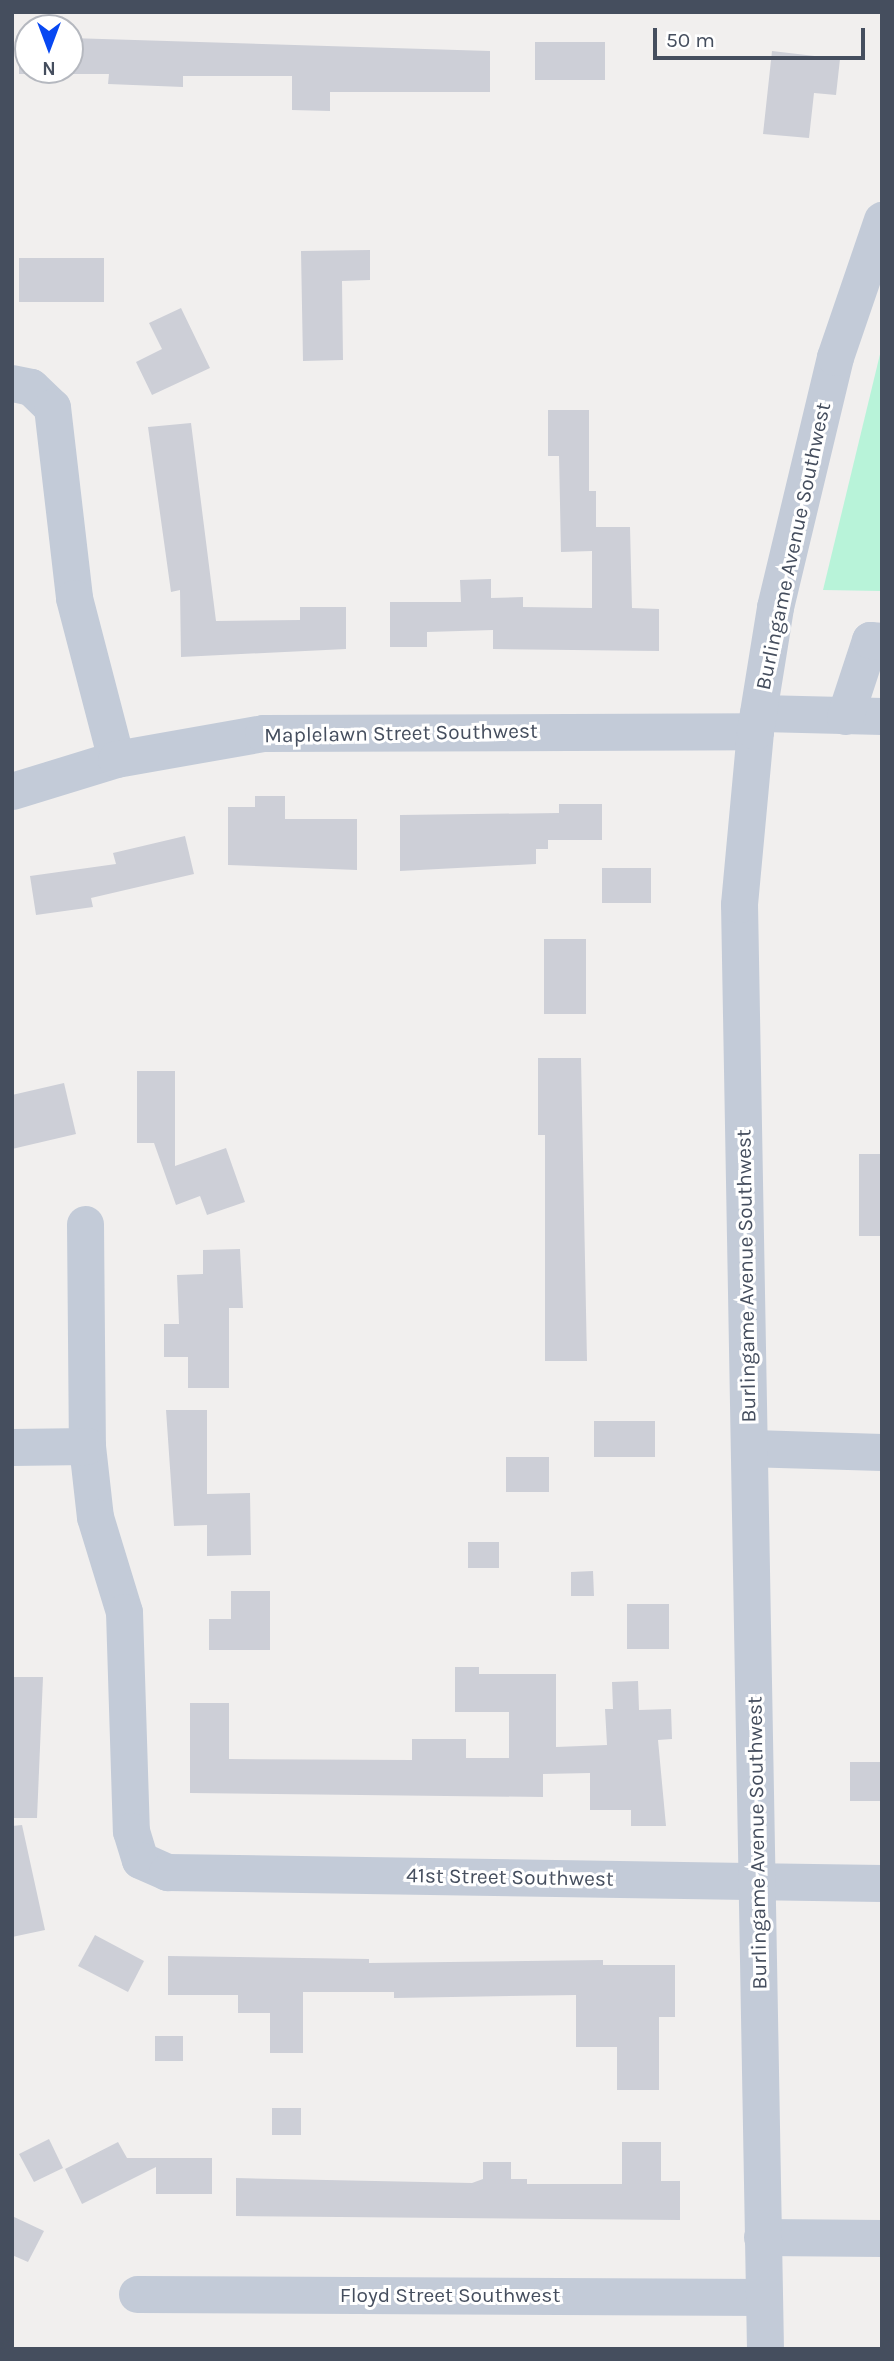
<!DOCTYPE html>
<html>
<head>
<meta charset="utf-8">
<style>
	body { margin:0 }
	#map { position:relative; width:894px; height:2361px; overflow:hidden; background:#f1efee; font-family:Karla,sans-serif }
	div>[style] { position:absolute }
	.green>* { inset:0; background:#b8f3d9 }
	.building>* { inset:0; background:#cdcfd7 }
	.minor>* { height:37px; margin:-18.5px; padding:0 18.5px; transform-origin:18.5px; border-radius:18.5px; background:#c3cbd8 }
	span { translate:-50% -50%; white-space:nowrap; text-align:center; line-height:1.15; -webkit-text-stroke:6px #fff; paint-order:stroke }
	.street-label { font-size:21px; color:#454e5e }
	.frame { position:absolute; inset:0; border:14px solid #454e5e; pointer-events:none }
	.north { position:absolute; left:14px; top:14px; width:70px; height:70px; box-sizing:border-box; background:#fff; border:2px solid #b5b8bf; border-radius:50%; rotate:180deg; font-size:19px; font-weight:700; line-height:28px; text-align:center; color:#454e5e }
	.north::after { content:''; display:block; margin:auto; width:24px; height:32px; background:#0848f2; clip-path:polygon(50% 0,100% 100%,50% 72%,0 100%) }
	.scale { position:absolute; left:653px; top:28px; width:212px; height:32px; box-sizing:border-box; border:4px solid #454e5e; border-top:0; padding-left:9px; font-size:21px; line-height:24px; white-space:nowrap; color:#454e5e; -webkit-text-stroke:5px #fff; paint-order:stroke }
</style>
</head>
<body>
<div id="map">
	<div class="green">
		<i style="clip-path:polygon(882px 346px,882px 591px,823px 590px)"></i>
	</div>
	<div class="building">
		<i style="clip-path:polygon(19px 38px,28px 38px,28px 70px,70px 70px,70px 38px,490px 51px,490px 92px,330px 92px,330px 111px,292px 110px,292px 76px,183px 76px,183px 87px,108px 84px,109px 74px,19px 74px)"></i>
		<i style="clip-path:polygon(535px 42px,605px 42px,605px 80px,535px 80px)"></i>
		<i style="clip-path:polygon(772px 51px,840px 59px,836px 95px,814px 93px,809px 138px,763px 134px)"></i>
		<i style="clip-path:polygon(370px 250px,370px 280px,342px 281px,343px 360px,303px 361px,301px 251px)"></i>
		<i style="clip-path:polygon(19px 258px,104px 258px,104px 302px,19px 302px)"></i>
		<i style="clip-path:polygon(181px 308px,210px 368px,152px 395px,136px 362px,162px 349px,149px 323px)"></i>
		<i style="clip-path:polygon(548px 410px,589px 410px,589px 491px,596px 491px,596px 527px,630px 527px,632px 608px,659px 609px,659px 651px,493px 649px,493px 630px,427px 632px,427px 647px,390px 647px,390px 602px,461px 602px,460px 580px,491px 579px,491px 598px,523px 597px,523px 607px,592px 608px,592px 551px,561px 552px,559px 456px,548px 456px)"></i>
		<i style="clip-path:polygon(191px 423px,216px 621px,300px 620px,300px 607px,346px 607px,346px 649px,181px 657px,180px 590px,171px 592px,148px 427px)"></i>
		<i style="clip-path:polygon(255px 796px,285px 796px,285px 819px,357px 819px,357px 870px,228px 865px,228px 807px,255px 807px)"></i>
		<i style="clip-path:polygon(559px 804px,602px 804px,602px 840px,548px 840px,548px 849px,536px 849px,536px 864px,400px 871px,400px 815px,559px 813px)"></i>
		<i style="clip-path:polygon(185px 836px,194px 874px,91px 898px,93px 907px,36px 915px,30px 876px,116px 864px,113px 853px)"></i>
		<i style="clip-path:polygon(602px 868px,651px 868px,651px 903px,602px 903px)"></i>
		<i style="clip-path:polygon(544px 939px,586px 939px,586px 1014px,544px 1014px)"></i>
		<i style="clip-path:polygon(538px 1058px,581px 1058px,587px 1361px,545px 1361px,545px 1135px,538px 1135px)"></i>
		<i style="clip-path:polygon(137px 1071px,175px 1071px,175px 1166px,226px 1148px,245px 1202px,207px 1215px,200px 1196px,176px 1205px,154px 1143px,137px 1143px)"></i>
		<i style="clip-path:polygon(64px 1083px,76px 1134px,12px 1149px,12px 1095px)"></i>
		<i style="clip-path:polygon(859px 1154px,882px 1154px,882px 1236px,859px 1236px)"></i>
		<i style="clip-path:polygon(240px 1249px,243px 1308px,229px 1308px,229px 1388px,188px 1388px,188px 1357px,164px 1357px,164px 1324px,179px 1324px,177px 1275px,203px 1274px,203px 1250px)"></i>
		<i style="clip-path:polygon(166px 1410px,207px 1410px,207px 1494px,250px 1493px,251px 1555px,207px 1556px,207px 1525px,174px 1526px)"></i>
		<i style="clip-path:polygon(594px 1421px,655px 1421px,655px 1457px,594px 1457px)"></i>
		<i style="clip-path:polygon(506px 1457px,549px 1457px,549px 1492px,506px 1492px)"></i>
		<i style="clip-path:polygon(468px 1542px,499px 1542px,499px 1568px,468px 1568px)"></i>
		<i style="clip-path:polygon(593px 1571px,594px 1596px,571px 1596px,571px 1572px)"></i>
		<i style="clip-path:polygon(231px 1591px,270px 1591px,270px 1650px,209px 1650px,209px 1619px,231px 1619px)"></i>
		<i style="clip-path:polygon(627px 1604px,669px 1604px,669px 1649px,627px 1649px)"></i>
		<i style="clip-path:polygon(455px 1667px,479px 1667px,479px 1674px,556px 1674px,556px 1747px,607px 1745px,605px 1709px,613px 1709px,612px 1682px,638px 1681px,639px 1710px,671px 1709px,672px 1739px,658px 1740px,666px 1826px,631px 1826px,631px 1810px,590px 1810px,590px 1773px,543px 1774px,543px 1797px,190px 1793px,190px 1703px,229px 1703px,229px 1759px,412px 1760px,412px 1739px,466px 1739px,466px 1758px,509px 1758px,509px 1712px,455px 1712px)"></i>
		<i style="clip-path:polygon(12px 1677px,43px 1677px,37px 1818px,12px 1818px)"></i>
		<i style="clip-path:polygon(850px 1762px,882px 1762px,882px 1801px,850px 1801px)"></i>
		<i style="clip-path:polygon(22px 1825px,45px 1930px,12px 1937px,12px 1826px)"></i>
		<i style="clip-path:polygon(95px 1935px,144px 1961px,128px 1992px,78px 1966px)"></i>
		<i style="clip-path:polygon(168px 1956px,369px 1959px,369px 1963px,603px 1960px,603px 1965px,675px 1965px,675px 2017px,659px 2017px,659px 2090px,617px 2090px,617px 2047px,576px 2047px,576px 1995px,394px 1998px,394px 1992px,303px 1992px,303px 2053px,270px 2053px,270px 2013px,238px 2013px,238px 1995px,168px 1995px)"></i>
		<i style="clip-path:polygon(155px 2036px,183px 2036px,183px 2061px,155px 2061px)"></i>
		<i style="clip-path:polygon(272px 2108px,301px 2108px,301px 2135px,272px 2135px)"></i>
		<i style="clip-path:polygon(49px 2139px,63px 2168px,34px 2182px,19px 2154px)"></i>
		<i style="clip-path:polygon(118px 2142px,127px 2158px,212px 2158px,212px 2194px,156px 2194px,156px 2167px,82px 2204px,65px 2169px)"></i>
		<i style="clip-path:polygon(622px 2142px,661px 2142px,661px 2181px,680px 2181px,680px 2220px,236px 2216px,236px 2178px,472px 2183px,483px 2179px,483px 2162px,511px 2162px,511px 2179px,527px 2179px,527px 2184px,622px 2184px)"></i>
		<i style="clip-path:polygon(12px 2216px,44px 2231px,28px 2262px,12px 2255px)"></i>
	</div>
	<div class="minor">
		<i style="left:12px;top:383px;width:19px;rotate:12deg"></i>
		<i style="left:31px;top:387px;width:29px;rotate:44deg"></i>
		<i style="left:52px;top:407px;width:192px;rotate:83.4deg"></i>
		<i style="left:74px;top:598px;width:166px;rotate:75.4deg"></i>
		<i style="left:758px;top:713px;width:124px;rotate:1.4deg"></i>
		<i style="left:845px;top:716px;width:80px;rotate:-71.8deg"></i>
		<i style="left:870px;top:640px;width:12px;rotate:5deg"></i>
		<i style="left:12px;top:791px;width:109px;rotate:-17.1deg"></i>
		<i style="left:116px;top:759px;width:149px;rotate:-10deg"></i>
		<i style="left:263px;top:733px;width:492px;rotate:-0.2deg"></i>
		<i style="left:85px;top:1224px;width:222px;rotate:89.5deg"></i>
		<i style="left:87px;top:1446px;width:71px;rotate:83.6deg"></i>
		<i style="left:95px;top:1517px;width:99px;rotate:73deg"></i>
		<i style="left:124px;top:1612px;width:219px;rotate:88.2deg"></i>
		<i style="left:131px;top:1831px;width:30px;rotate:73deg"></i>
		<i style="left:140px;top:1860px;width:30px;rotate:24deg"></i>
		<i style="left:167px;top:1872px;width:715px;rotate:0.88deg"></i>
		<i style="left:12px;top:1447px;width:75px;rotate:-0.8deg"></i>
		<i style="left:749px;top:1448px;width:133px;rotate:1.7deg"></i>
		<i style="left:762px;top:2237px;width:120px;rotate:0.5deg"></i>
		<i style="left:137px;top:2294px;width:626px;rotate:0.27deg"></i>
		<i style="left:765px;top:2349px;width:1445px;rotate:-91.03deg"></i>
		<i style="left:739px;top:904px;width:174px;rotate:-84.7deg"></i>
		<i style="left:755px;top:731px;width:126px;rotate:-80.8deg"></i>
		<i style="left:775px;top:607px;width:257px;rotate:-76.5deg"></i>
		<i style="left:835px;top:357px;width:145px;rotate:-71.1deg"></i>
	</div>
	<div class="street-label">
		<span style="left:793px;top:546px;rotate:-78deg">Burlingame Avenue Southwest</span>
		<span style="left:401px;top:733px;rotate:-1deg">Maplelawn Street Southwest</span>
		<span style="left:746px;top:1276px;rotate:-91deg">Burlingame Avenue Southwest</span>
		<span style="left:757px;top:1843px;rotate:-91deg">Burlingame Avenue Southwest</span>
		<span style="left:510px;top:1877px;rotate:1deg">41st Street Southwest</span>
		<span style="left:450px;top:2295px">Floyd Street Southwest</span>
	</div>
	<div class="frame"></div>
	<div class="north">N</div>
	<div class="scale">50 m</div>
</div>
</body>
</html>
